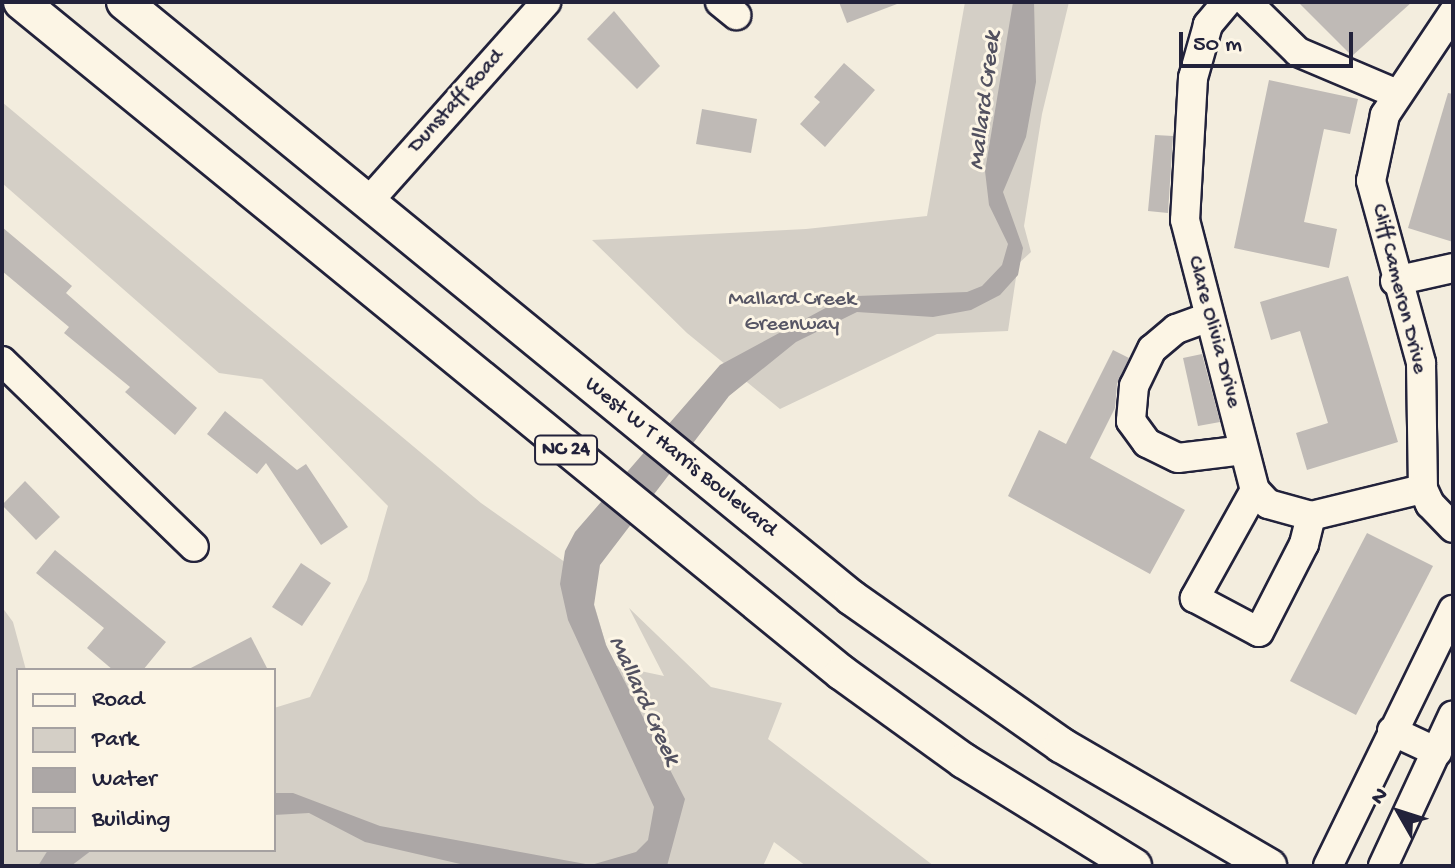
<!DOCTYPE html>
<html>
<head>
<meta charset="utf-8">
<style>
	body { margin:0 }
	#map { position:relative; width:1455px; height:868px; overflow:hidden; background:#f3edde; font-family:"Gochi Hand",sans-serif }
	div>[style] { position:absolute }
	.green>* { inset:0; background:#d4cfc6 }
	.water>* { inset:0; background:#aca7a6 }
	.building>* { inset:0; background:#bfbab6 }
	.roads { filter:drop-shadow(2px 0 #22223b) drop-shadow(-2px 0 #22223b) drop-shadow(0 2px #22223b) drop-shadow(0 -2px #22223b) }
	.minor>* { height:28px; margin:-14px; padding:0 14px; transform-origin:14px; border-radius:14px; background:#fcf5e5 }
	.major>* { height:34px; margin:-17px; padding:0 17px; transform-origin:17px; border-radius:17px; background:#fcf5e5 }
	span { translate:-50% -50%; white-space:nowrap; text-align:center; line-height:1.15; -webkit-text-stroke:6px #fcf5e5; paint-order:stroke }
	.shield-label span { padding:2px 6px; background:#fcf5e5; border:2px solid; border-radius:6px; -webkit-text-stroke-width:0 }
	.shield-label { font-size:20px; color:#22223b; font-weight:700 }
	.street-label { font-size:22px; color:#22223b }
	.park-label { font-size:22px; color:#575665 }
	.water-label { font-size:24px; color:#525160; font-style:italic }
	.frame { position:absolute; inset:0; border:4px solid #22223b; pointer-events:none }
	.legend { position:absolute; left:16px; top:668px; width:260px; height:184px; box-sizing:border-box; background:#fcf5e5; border:2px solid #a5a1a1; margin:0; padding:10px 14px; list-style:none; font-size:24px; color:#22223b }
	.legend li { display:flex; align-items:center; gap:16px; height:40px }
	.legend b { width:40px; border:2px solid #a5a1a1 }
	.north { position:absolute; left:1359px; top:772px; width:80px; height:80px; -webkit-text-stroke:6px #fcf5e5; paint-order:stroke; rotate:309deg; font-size:22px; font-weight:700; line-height:32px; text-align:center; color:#22223b }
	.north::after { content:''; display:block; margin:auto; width:28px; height:36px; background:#22223b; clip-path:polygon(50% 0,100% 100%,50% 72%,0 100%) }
	.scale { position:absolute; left:1179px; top:32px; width:174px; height:36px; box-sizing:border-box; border:4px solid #22223b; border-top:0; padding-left:10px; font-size:24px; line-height:28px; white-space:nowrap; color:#22223b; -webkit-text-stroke:6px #fcf5e5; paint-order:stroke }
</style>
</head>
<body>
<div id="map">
	<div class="green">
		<i style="clip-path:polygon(965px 2px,1069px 2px,1042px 114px,1024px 226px,1031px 252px,1018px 264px,1008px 331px,937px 334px,780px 409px,687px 333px,592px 240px,806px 229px,927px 216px)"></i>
		<i style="clip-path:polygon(2px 102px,481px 503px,586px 577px,612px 665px,664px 676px,629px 608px,711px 687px,782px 703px,768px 739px,934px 866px,806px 866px,774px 842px,763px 866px,2px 866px,2px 607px,13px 622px,26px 670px,18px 670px,18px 850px,274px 850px,274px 708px,310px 697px,367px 580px,388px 506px,262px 379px,219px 373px,2px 183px)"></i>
	</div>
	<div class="water">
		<i style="clip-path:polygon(1013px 2px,1034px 2px,1036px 82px,1026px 137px,1003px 192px,1023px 248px,1018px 275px,1000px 295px,971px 310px,933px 317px,857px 312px,796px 342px,729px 396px,600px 565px,594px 605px,606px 645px,685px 799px,667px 866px,469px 866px,365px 842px,309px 813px,274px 815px,274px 793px,293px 793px,380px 826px,591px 865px,636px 852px,648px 840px,654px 807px,568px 620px,560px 584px,565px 551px,575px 532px,720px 365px,833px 304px,857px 296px,967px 292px,982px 286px,1002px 265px,1008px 244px,989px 205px,985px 171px)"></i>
		<i style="clip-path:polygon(48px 850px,92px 850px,71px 866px,38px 866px)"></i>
	</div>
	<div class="building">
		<i style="clip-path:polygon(839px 2px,897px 2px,897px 4px,847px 23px)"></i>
		<i style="clip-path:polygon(1298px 2px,1412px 2px,1352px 56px)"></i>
		<i style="clip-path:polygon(614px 11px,660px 66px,637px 89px,587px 39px)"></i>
		<i style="clip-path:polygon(844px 63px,875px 90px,825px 147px,800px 124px,820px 102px,814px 97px)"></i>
		<i style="clip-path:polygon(1269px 80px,1358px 99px,1350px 134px,1324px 129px,1304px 222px,1337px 229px,1329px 268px,1234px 248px)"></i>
		<i style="clip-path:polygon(1448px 93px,1453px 94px,1453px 242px,1408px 228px)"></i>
		<i style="clip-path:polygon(702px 109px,757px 119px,751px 153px,696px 144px)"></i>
		<i style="clip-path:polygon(1155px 135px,1173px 136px,1168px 213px,1148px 211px)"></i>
		<i style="clip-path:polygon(2px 227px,72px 286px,66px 293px,197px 408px,175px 435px,125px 392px,130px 387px,64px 333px,69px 327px,2px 271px)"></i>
		<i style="clip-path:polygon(1348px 276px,1398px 442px,1307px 470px,1296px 433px,1328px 423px,1300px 331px,1271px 340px,1260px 302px)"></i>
		<i style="clip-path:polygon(1113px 350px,1129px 358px,1117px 384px,1115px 408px,1090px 458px,1185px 510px,1150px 574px,1008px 496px,1039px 430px,1066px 444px)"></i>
		<i style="clip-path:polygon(1202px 354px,1220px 422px,1198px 426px,1183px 358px)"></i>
		<i style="clip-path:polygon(225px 411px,297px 470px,306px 464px,348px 527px,321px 545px,266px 463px,257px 474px,207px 434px)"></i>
		<i style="clip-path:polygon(25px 481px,60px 517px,36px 540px,2px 505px)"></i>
		<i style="clip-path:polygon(1367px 533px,1433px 566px,1356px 715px,1290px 681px)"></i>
		<i style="clip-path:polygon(55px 550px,166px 642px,143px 670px,113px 670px,87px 648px,104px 628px,36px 573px)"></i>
		<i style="clip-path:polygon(301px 563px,331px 583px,302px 626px,272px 607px)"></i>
		<i style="clip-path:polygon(251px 637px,268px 670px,187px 670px)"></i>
	</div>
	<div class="roads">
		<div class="minor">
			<i style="left:720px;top:2px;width:21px;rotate:39deg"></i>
			<i style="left:1227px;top:2px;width:30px;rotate:130deg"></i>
			<i style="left:1208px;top:25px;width:55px;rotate:105.8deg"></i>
			<i style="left:1193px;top:78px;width:142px;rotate:93.2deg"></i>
			<i style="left:1185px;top:220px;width:279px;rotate:75.5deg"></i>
			<i style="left:1255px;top:490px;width:19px;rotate:47deg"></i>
			<i style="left:1268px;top:504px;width:45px;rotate:15.6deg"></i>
			<i style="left:1311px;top:516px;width:115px;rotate:-13.6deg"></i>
			<i style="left:1247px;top:2px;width:71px;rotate:44.4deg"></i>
			<i style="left:1298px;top:52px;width:108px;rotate:23deg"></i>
			<i style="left:1453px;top:13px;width:123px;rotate:123.7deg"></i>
			<i style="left:1385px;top:115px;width:67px;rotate:102deg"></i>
			<i style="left:1371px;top:181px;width:189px;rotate:74.6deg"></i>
			<i style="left:1421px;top:363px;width:126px;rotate:89.1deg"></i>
			<i style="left:1423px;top:489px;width:17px;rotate:65deg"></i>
			<i style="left:1430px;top:504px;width:33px;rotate:46deg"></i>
			<i style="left:368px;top:202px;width:268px;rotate:-48.3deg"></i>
			<i style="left:1395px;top:281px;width:59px;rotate:-12.6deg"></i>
			<i style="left:1209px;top:317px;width:35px;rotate:160deg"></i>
			<i style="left:1176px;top:329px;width:31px;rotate:140deg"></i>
			<i style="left:1152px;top:349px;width:41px;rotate:115.9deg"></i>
			<i style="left:1134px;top:386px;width:35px;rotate:95deg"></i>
			<i style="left:1131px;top:421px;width:27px;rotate:54deg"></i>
			<i style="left:1147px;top:443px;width:34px;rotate:26deg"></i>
			<i style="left:1178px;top:458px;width:66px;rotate:-6.9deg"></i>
			<i style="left:2px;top:361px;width:267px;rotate:44.1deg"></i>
			<i style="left:1255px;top:490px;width:124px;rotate:119.1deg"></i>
			<i style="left:1195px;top:598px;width:72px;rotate:28deg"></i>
			<i style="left:1259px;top:632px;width:99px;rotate:-62.9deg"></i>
			<i style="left:1304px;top:544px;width:29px;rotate:-76deg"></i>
			<i style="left:1392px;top:731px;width:50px;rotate:25deg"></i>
			<i style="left:1328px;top:866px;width:285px;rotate:-64deg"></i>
			<i style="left:1383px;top:866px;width:166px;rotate:-65.1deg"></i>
		</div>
		<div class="major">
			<i style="left:21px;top:2px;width:1060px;rotate:39.26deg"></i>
			<i style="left:842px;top:673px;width:150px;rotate:35.8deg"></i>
			<i style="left:964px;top:761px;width:200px;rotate:31.7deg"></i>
			<i style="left:124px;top:2px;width:941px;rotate:39.31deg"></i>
			<i style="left:852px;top:598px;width:256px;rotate:35.1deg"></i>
			<i style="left:1061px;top:745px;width:241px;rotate:30.2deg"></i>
		</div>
	</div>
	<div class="shield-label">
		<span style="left:566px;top:450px">NC 24</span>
	</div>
	<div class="street-label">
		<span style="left:457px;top:102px;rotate:-48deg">Dunstaff Road</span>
		<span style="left:1398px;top:289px;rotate:76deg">Cliff Cameron Drive</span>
		<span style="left:1213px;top:332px;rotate:75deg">Clare Olivia Drive</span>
		<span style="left:680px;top:458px;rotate:39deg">West W T Harris Boulevard</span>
	</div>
	<div class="park-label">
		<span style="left:792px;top:313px">Mallard Creek<br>Greenway</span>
	</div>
	<div class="water-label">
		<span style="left:986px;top:101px;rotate:-83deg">Mallard Creek</span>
		<span style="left:643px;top:701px;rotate:65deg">Mallard Creek</span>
	</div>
	<div class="frame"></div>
	<ul class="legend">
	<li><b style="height:10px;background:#fcf5e5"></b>Road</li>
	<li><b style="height:22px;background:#d4cfc6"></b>Park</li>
	<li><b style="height:22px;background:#aca7a6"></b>Water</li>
	<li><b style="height:22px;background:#bfbab6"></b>Building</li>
	</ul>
	<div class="north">N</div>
	<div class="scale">50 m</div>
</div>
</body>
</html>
